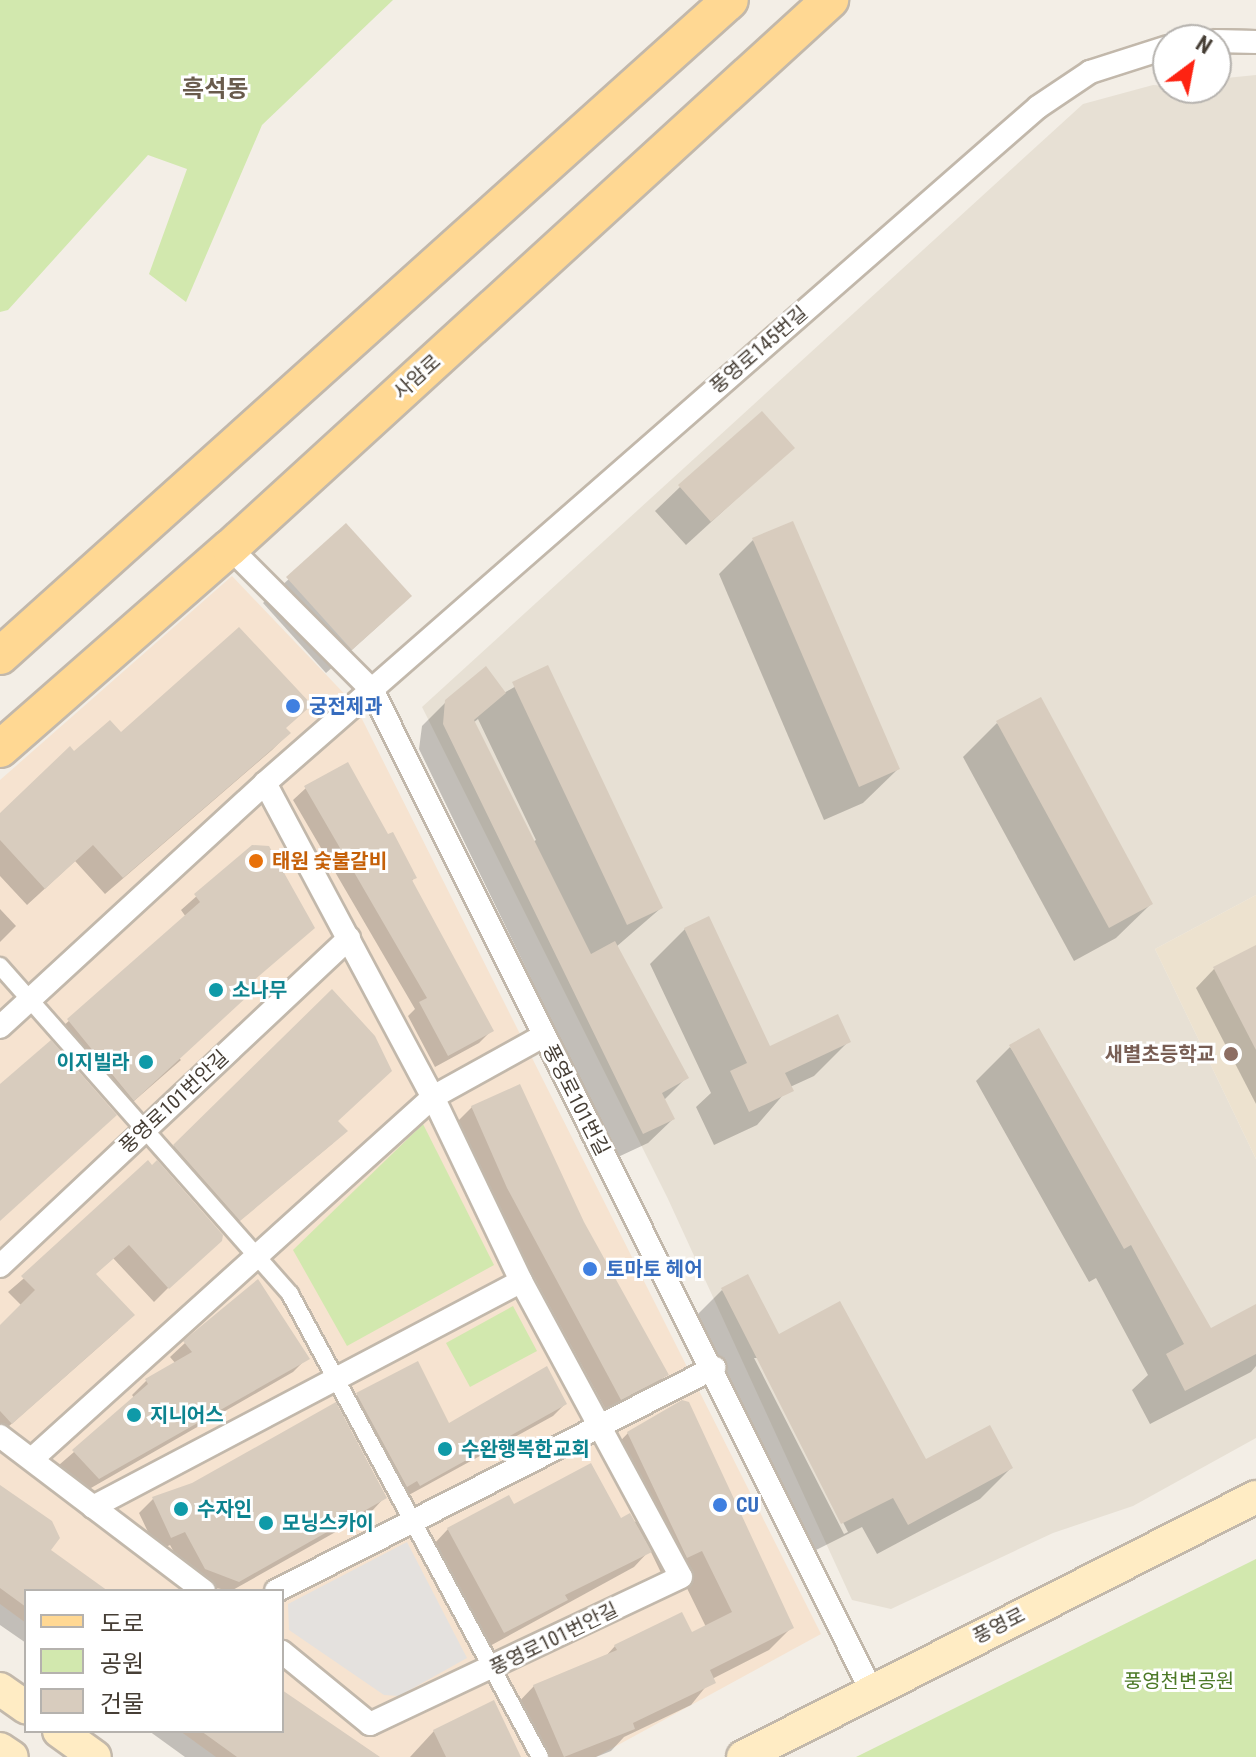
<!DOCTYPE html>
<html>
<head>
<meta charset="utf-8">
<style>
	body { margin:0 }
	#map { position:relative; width:1256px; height:1757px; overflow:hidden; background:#f3eee6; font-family:"Roboto Condensed","Noto Sans KR",sans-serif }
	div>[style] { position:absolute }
	.residential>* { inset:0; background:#e7e0d4 }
	.commercial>* { inset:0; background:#f6e3d0 }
	.education>* { inset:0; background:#ede2cf }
	.green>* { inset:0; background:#d2e8ae }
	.parking>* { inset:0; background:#e4e1de }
	.shadow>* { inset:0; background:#0003 }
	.building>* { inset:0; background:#d8ccbe }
	.roads { filter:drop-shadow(2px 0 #c2b8ab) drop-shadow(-2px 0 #c2b8ab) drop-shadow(0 2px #c2b8ab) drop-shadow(0 -2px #c2b8ab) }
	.pedestrian>* { height:16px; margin:-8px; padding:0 8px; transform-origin:8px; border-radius:8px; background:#fff }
	.minor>* { height:22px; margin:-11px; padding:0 11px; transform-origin:11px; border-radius:11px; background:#fff }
	.secondary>* { height:32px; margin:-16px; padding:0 16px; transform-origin:16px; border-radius:16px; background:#ffecc4 }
	.primary>* { height:36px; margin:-18px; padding:0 18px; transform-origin:18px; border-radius:18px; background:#ffd893 }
	.dots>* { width:22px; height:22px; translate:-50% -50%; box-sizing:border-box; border:4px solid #fff; border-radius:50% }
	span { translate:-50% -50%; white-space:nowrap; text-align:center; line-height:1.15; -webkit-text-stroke:6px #fff; paint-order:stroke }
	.street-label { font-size:20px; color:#463e35 }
	.shop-label { font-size:20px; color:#366cbe; font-weight:700 }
	.left { translate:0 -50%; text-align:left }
	.food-label { font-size:20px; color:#c56008; font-weight:700 }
	.culture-label { font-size:20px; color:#0d838f; font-weight:700 }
	.right { translate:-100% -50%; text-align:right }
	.education-label { font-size:20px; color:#785e54; font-weight:700 }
	.park-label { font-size:20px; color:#4c7927 }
	.quarter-label { font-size:24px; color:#695b4c; font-weight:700 }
	.legend { position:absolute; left:24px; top:1589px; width:260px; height:144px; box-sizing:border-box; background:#fff; border:2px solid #b5b2ae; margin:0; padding:10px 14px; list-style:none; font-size:24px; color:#463e35 }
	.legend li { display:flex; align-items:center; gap:16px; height:40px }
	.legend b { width:40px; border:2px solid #b5b2ae }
	.north { position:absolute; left:1152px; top:24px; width:80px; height:80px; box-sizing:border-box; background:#fff; border:2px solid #b5b2ae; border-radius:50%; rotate:32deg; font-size:22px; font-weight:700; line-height:32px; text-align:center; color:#463e35 }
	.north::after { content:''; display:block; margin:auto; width:28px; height:36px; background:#fe2312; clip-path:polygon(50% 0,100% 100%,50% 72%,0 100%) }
</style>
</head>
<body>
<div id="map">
	<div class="residential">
		<i style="clip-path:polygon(1256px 75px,1256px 895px,1155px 949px,1256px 1159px,1256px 1438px,1133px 1506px,1053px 1533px,891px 1609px,852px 1600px,668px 1199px,422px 707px,1083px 104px,1153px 85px,1216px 88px,1216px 79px)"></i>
	</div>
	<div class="commercial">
		<i style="clip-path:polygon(232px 576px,355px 705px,821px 1634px,596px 1757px,216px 1757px,180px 1731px,282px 1731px,282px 1591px,26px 1591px,26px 1623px,0 1604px,0 780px)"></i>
	</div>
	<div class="education">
		<i style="clip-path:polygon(1256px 895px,1256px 1159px,1155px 949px)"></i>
	</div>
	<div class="green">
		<i style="clip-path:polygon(0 0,393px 0,262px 125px,186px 302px,149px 274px,187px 169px,148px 155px,8px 310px,0 312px)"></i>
		<i style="clip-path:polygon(423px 1124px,494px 1265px,347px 1346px,293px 1250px)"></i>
		<i style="clip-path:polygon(513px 1306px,537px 1351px,470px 1387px,446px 1343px)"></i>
		<i style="clip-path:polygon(1256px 1559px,1256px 1757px,856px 1757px,858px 1756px)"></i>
	</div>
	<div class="parking">
		<i style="clip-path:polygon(407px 1542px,467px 1658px,399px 1696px,384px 1695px,289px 1630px,288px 1604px)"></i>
	</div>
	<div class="shadow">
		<i style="clip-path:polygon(792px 448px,686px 545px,655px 511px,680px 487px)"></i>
		<i style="clip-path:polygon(346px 526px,385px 620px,326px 673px,263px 603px)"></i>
		<i style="clip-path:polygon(753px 540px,898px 769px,863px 803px,824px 820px,719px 574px)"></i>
		<i style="clip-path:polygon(evenodd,547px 668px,661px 908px,616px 947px,687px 1077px,664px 1100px,673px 1119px,648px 1143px,618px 1157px,419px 749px,422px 726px,447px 701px,504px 693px,547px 668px,478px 719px,536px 840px,533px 842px,473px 723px,478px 719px)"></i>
		<i style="clip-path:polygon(997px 723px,1151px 904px,1116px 938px,1074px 961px,963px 757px)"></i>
		<i style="clip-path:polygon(284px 729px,289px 733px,272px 750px,105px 894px,75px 861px,27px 905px,0 876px,0 816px,74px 753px,121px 735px)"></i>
		<i style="clip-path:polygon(306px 788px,388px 837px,415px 877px,411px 882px,491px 1031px,479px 1043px,435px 1067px,408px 1016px,415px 1009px,293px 800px)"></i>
		<i style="clip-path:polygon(252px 847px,244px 989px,178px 1057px,181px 1060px,119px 1114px,53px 1035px,186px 917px,181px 910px)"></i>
		<i style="clip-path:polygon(0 909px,16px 926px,0 942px)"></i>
		<i style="clip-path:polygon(685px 929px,769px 1049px,848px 1042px,814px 1076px,790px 1087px,757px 1125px,714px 1145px,696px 1107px,711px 1093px,650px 964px)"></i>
		<i style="clip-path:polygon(1256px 948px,1256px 1104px,1196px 988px,1214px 969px)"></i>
		<i style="clip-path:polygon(332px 992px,333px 1143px,227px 1231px,162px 1158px)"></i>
		<i style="clip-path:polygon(1010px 1047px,1210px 1330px,1256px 1306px,1256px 1366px,1251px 1372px,1150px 1424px,1132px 1390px,1148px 1375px,1096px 1278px,1089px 1282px,976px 1081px)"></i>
		<i style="clip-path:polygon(472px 1107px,582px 1223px,666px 1375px,652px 1389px,607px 1412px,493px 1202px,458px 1121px)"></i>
		<i style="clip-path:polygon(152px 1168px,221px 1235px,154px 1302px,113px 1258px,94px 1275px,118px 1330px,0 1434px,0 1327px,22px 1306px,8px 1292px)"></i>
		<i style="clip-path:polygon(evenodd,722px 1290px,925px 1462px,1011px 1468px,980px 1499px,877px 1554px,862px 1527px,810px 1553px,691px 1321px,722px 1290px,754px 1358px,759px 1358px,848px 1532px,844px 1534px,754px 1358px)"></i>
		<i style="clip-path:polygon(185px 1343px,307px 1358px,293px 1372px,84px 1492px,59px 1465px,135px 1399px,132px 1395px,146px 1381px,176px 1364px,170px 1357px)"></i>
		<i style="clip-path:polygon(357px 1395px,448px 1426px,565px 1404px,553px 1416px,407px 1496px,345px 1407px)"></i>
		<i style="clip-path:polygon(628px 1433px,791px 1628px,769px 1650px,712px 1679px,691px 1705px,624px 1737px,611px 1751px,596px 1757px,533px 1757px,512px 1709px,534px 1686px,605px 1657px,615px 1646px,691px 1635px,706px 1627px,679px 1572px,664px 1579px,650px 1550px,634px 1567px,488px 1647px,433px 1545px,448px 1529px,513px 1507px,637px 1522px,606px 1456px)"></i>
		<i style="clip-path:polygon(0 1487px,49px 1551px,105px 1591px,26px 1591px,26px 1643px,0 1625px)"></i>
		<i style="clip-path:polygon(385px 1497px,371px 1512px,231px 1591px,191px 1583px,170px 1545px,157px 1551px,139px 1513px,153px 1499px)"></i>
		<i style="clip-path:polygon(282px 1692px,379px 1757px,185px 1757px,149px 1731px,282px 1731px)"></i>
		<i style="clip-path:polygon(434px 1731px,519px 1757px,410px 1757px)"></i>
	</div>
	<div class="building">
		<i style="clip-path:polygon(762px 411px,795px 448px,711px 522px,678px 485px)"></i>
		<i style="clip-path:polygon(793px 521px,900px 769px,859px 787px,752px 538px)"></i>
		<i style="clip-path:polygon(346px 523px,412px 596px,352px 650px,286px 577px)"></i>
		<i style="clip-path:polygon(239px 627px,312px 705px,286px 728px,291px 733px,123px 878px,93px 845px,45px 889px,0 840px,0 813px,70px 746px,74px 751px,110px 720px,121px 732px)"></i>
		<i style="clip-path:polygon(548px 665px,663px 908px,627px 925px,512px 682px)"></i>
		<i style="clip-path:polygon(486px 666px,506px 693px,474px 720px,591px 954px,615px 941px,689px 1078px,662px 1093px,675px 1119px,643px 1134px,443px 724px,445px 700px)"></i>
		<i style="clip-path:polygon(1041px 697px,1153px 904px,1109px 928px,996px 721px)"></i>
		<i style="clip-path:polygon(348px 762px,388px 834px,393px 832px,417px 878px,412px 880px,494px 1031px,448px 1056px,419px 1002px,427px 998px,304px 786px)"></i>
		<i style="clip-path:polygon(252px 845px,269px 846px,315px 928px,245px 988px,250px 994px,134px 1101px,67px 1019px,200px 902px,194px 894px)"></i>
		<i style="clip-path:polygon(709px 916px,770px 1046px,838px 1014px,851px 1042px,785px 1073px,794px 1091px,749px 1112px,730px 1071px,747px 1063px,684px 928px)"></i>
		<i style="clip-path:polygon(1256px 945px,1256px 1050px,1213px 967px)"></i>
		<i style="clip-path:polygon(332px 989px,375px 1036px,392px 1071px,338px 1121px,348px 1131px,240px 1221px,173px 1145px)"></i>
		<i style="clip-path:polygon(1039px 1028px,1211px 1328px,1256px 1304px,1256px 1354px,1185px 1391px,1166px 1354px,1184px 1344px,1131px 1245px,1124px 1249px,1009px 1045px)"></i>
		<i style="clip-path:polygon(51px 1040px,117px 1115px,0 1221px,0 1084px)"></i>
		<i style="clip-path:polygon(520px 1084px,584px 1222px,669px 1375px,621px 1400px,507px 1188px,471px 1106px)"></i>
		<i style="clip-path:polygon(148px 1160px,152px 1165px,157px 1160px,223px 1235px,222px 1241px,169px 1289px,129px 1245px,96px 1274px,135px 1315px,12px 1424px,0 1411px,0 1325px,35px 1290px,21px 1276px)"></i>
		<i style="clip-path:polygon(748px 1274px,779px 1334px,840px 1301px,926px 1459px,990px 1425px,1013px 1468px,908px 1525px,893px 1498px,841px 1524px,721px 1288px)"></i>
		<i style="clip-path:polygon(258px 1279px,310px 1359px,99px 1479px,72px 1450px,148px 1384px,145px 1379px,192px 1352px,183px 1341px)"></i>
		<i style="clip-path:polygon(418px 1361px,449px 1423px,547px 1366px,567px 1404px,420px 1486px,417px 1481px,407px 1487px,356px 1393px)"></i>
		<i style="clip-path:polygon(682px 1400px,689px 1402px,794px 1628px,710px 1670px,716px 1683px,633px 1723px,635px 1729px,564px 1757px,533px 1685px,617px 1650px,614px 1645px,682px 1612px,692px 1632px,732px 1612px,702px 1551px,687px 1558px,627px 1432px)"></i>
		<i style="clip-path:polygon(336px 1402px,387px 1498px,239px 1582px,205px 1569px,185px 1532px,171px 1538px,152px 1497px,192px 1483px)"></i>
		<i style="clip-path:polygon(591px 1463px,621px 1518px,630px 1513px,652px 1552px,565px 1595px,568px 1600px,504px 1633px,447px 1528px,509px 1495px,514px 1504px)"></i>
		<i style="clip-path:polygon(0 1485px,52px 1521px,60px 1538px,51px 1550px,108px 1591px,26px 1591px,26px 1607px,0 1588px)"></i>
		<i style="clip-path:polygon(282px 1690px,380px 1757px,237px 1757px,201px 1731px,282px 1731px)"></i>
		<i style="clip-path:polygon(494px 1700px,521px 1757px,446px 1757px,433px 1730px)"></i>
	</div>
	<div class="roads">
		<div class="pedestrian">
			<i style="left:0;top:966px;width:438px;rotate:48.5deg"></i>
			<i style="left:290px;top:1294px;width:526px;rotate:61.63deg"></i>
		</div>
		<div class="minor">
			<i style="left:1216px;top:41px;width:40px;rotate:1.4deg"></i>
			<i style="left:230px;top:548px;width:201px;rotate:45deg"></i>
			<i style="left:372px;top:690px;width:1118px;rotate:63.48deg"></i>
			<i style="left:265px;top:783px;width:356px;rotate:61.9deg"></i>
			<i style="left:433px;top:1097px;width:204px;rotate:64.4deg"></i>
			<i style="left:521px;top:1281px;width:336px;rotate:61.6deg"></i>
			<i style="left:681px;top:1577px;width:344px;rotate:154.7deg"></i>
			<i style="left:370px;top:1724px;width:114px;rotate:-140.7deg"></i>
			<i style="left:0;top:1027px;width:360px;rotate:-42.6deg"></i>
			<i style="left:265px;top:783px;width:1027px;rotate:-41.17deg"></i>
			<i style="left:1038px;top:107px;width:63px;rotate:-33.9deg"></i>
			<i style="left:1090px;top:72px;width:82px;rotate:-17.8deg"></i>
			<i style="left:0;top:1266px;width:479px;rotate:-43.2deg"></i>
			<i style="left:0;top:1436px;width:256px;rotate:37.2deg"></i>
			<i style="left:32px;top:1459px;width:540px;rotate:-42.07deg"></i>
			<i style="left:433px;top:1097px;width:126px;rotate:-29deg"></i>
			<i style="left:93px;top:1507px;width:484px;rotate:-27.8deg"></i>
			<i style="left:276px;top:1591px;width:492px;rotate:-27deg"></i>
		</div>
		<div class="secondary">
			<i style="left:0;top:1689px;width:32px;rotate:35deg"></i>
			<i style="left:59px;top:1731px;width:44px;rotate:35.8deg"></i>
			<i style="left:0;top:1749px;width:14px;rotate:34deg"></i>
			<i style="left:743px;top:1757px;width:575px;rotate:-26.88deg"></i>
		</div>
		<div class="primary">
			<i style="left:0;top:656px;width:981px;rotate:-41.94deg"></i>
			<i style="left:0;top:749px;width:305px;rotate:-41.2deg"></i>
			<i style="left:230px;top:548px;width:813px;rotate:-42.41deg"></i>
		</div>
	</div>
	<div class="dots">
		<i style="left:293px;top:706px;background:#3f7fe0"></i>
		<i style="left:256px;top:861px;background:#e8710a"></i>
		<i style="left:216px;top:990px;background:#0f9aa8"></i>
		<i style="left:1231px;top:1054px;background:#8d6e63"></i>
		<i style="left:146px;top:1062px;background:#0f9aa8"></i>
		<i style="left:590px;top:1269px;background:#3f7fe0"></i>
		<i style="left:134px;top:1415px;background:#0f9aa8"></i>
		<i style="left:445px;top:1449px;background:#0f9aa8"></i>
		<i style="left:720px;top:1505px;background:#3f7fe0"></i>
		<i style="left:181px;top:1509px;background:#0f9aa8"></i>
		<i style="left:266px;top:1523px;background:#0f9aa8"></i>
	</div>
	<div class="street-label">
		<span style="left:759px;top:350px;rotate:-41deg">풍영로145번길</span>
		<span style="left:417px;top:377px;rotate:-42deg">사암로</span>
		<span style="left:576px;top:1100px;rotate:63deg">풍영로101번길</span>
		<span style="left:174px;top:1102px;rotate:-43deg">풍영로101번안길</span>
		<span style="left:999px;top:1626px;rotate:-27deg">풍영로</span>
		<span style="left:554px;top:1639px;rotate:-26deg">풍영로101번안길</span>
	</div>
	<div class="shop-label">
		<span class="left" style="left:309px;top:706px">궁전제과</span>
		<span class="left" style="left:606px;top:1269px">토마토 헤어</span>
		<span class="left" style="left:736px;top:1505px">CU</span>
	</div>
	<div class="food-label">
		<span class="left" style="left:272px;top:861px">태원 숯불갈비</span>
	</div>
	<div class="culture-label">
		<span class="left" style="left:232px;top:990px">소나무</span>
		<span class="right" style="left:130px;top:1062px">이지빌라</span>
		<span class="left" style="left:150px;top:1415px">지니어스</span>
		<span class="left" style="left:461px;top:1449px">수완행복한교회</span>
		<span class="left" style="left:197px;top:1509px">수자인</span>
		<span class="left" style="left:282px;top:1523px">모닝스카이</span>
	</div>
	<div class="education-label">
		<span class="right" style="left:1215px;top:1054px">새별초등학교</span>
	</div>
	<div class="park-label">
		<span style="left:1179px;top:1681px">풍영천변공원</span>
	</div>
	<div class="quarter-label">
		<span style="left:215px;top:90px">흑석동</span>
	</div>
	<ul class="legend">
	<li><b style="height:10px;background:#ffd893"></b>도로</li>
	<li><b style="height:22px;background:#d2e8ae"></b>공원</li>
	<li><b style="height:22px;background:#d8ccbe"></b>건물</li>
	</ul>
	<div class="north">N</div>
</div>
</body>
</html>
